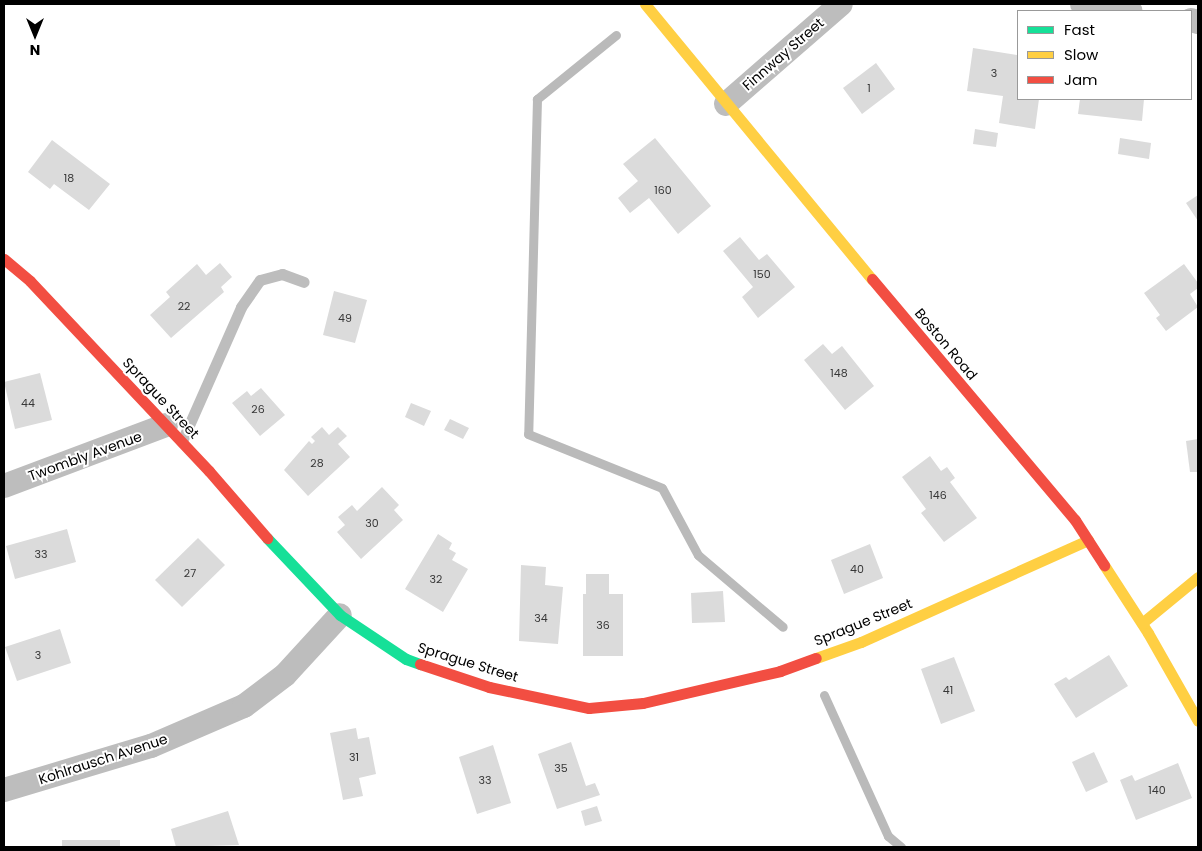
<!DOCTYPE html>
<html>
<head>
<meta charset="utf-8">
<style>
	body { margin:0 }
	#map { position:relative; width:1202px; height:851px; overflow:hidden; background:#fff; font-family:Poppins,sans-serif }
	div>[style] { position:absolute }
	.stream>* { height:9px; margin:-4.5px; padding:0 4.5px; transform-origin:4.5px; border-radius:4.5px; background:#bababa }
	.building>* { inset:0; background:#dbdbdb }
	.lane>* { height:11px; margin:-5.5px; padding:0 5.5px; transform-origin:5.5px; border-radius:5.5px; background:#bdbdbd }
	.street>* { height:24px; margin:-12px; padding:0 12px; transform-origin:12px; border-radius:12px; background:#bdbdbd }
	.fast>* { height:11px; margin:-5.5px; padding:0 5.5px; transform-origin:5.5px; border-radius:5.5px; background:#16e098 }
	.slow>* { height:11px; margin:-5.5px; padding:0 5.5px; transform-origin:5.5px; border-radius:5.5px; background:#ffcf43 }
	.jam>* { height:11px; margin:-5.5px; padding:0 5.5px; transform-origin:5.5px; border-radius:5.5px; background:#f24e42 }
	span { translate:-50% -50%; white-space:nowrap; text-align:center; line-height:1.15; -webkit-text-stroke:4px #fff; paint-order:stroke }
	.number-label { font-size:11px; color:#373737 }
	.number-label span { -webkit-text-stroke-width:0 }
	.street-label { font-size:14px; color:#000 }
	.frame { position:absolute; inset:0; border:5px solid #000; pointer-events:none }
	.legend { position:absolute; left:1017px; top:10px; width:175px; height:90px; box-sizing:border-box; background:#fff; border:1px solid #999; margin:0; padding:6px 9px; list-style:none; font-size:15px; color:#000 }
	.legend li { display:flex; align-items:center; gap:10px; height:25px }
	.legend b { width:25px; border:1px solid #999 }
	.north { position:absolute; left:10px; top:10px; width:50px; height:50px; -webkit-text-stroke:4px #fff; paint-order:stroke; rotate:180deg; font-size:14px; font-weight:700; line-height:20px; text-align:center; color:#000 }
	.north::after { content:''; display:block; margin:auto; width:18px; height:22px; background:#000; clip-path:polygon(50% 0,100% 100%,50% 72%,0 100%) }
</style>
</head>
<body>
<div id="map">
	<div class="stream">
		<i style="left:616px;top:35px;width:102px;rotate:141deg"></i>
		<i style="left:537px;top:99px;width:335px;rotate:91.5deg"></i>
		<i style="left:528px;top:434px;width:144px;rotate:21.9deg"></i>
		<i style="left:662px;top:488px;width:76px;rotate:61.8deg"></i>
		<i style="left:698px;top:555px;width:111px;rotate:40.3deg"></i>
		<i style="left:824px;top:695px;width:155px;rotate:65.6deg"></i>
		<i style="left:888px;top:836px;width:17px;rotate:40deg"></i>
	</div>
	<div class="building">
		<i style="clip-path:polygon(973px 48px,1017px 55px,1018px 99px,1039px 99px,1035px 129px,999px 123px,1003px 96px,967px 91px)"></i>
		<i style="clip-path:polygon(876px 63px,895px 89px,862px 114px,843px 88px)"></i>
		<i style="clip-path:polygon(1080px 99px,1144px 99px,1142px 121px,1078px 114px)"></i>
		<i style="clip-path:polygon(975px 129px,998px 133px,996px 147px,973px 144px)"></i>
		<i style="clip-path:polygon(655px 138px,711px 206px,678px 234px,649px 198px,630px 213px,618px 198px,638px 181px,623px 164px)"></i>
		<i style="clip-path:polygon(1120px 138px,1151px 143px,1149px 159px,1118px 154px)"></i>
		<i style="clip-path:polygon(52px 140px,110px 184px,89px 210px,54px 184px,50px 189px,28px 172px)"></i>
		<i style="clip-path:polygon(1198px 195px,1198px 221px,1186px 203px)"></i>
		<i style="clip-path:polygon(740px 237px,759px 260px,767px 254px,795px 287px,758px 318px,742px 297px,753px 287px,723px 251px)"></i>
		<i style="clip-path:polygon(220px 263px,232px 277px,221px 287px,224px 292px,171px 338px,150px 315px,170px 297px,166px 292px,197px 264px,206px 275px)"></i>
		<i style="clip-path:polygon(1184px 264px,1198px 283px,1198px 288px,1190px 294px,1198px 307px,1166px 331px,1156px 318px,1160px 315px,1144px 293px)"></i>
		<i style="clip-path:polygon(334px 291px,367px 300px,355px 343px,323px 335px)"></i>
		<i style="clip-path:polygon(823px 344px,832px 354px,842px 346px,874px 386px,845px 410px,804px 360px)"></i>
		<i style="clip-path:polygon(40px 373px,52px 420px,15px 429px,4px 382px)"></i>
		<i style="clip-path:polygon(261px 388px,285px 415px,260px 436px,232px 403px,247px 391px,251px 396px)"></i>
		<i style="clip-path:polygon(411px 403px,431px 411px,424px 426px,405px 417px)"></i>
		<i style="clip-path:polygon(450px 419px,469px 428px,463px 439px,444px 430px)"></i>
		<i style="clip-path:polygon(322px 427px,329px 435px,338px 427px,347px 436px,338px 444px,350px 457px,308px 496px,284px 470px,309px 441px,312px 444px,315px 441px,311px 437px)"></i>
		<i style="clip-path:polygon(1198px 439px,1198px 472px,1190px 472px,1186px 441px)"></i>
		<i style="clip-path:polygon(930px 456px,941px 471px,947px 467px,955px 478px,950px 482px,977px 518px,944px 542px,921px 513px,926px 509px,902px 477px)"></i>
		<i style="clip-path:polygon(382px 487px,399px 505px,394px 510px,403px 520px,361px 559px,337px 532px,345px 525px,338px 517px,352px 505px,357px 511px)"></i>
		<i style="clip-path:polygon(67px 529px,76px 562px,15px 579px,6px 546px)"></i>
		<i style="clip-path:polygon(438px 534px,452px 543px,449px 549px,456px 553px,452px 560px,468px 569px,443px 612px,405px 589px)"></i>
		<i style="clip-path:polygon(198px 538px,225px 565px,182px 607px,155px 580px)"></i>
		<i style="clip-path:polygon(870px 544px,883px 578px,844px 594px,831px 560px)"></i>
		<i style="clip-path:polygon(521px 565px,546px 567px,545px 585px,563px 587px,558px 644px,519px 641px)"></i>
		<i style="clip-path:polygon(586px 574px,609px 574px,609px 594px,623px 594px,623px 656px,583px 656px,583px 594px,586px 594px)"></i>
		<i style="clip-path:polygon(723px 591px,725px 622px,692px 623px,691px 593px)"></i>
		<i style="clip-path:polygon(60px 629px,71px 663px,17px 681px,5px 647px)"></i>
		<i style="clip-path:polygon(1109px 655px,1128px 686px,1076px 718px,1054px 684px,1066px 677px,1069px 680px)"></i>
		<i style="clip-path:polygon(954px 657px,975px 711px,941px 724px,921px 669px)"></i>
		<i style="clip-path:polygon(356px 728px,358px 739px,369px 737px,376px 774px,359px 778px,363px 796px,343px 800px,330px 733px)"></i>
		<i style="clip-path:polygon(571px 742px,586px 786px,595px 783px,600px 795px,557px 809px,538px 754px)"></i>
		<i style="clip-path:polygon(493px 745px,511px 803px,477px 814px,459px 757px)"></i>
		<i style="clip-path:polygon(1094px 752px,1108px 782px,1086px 792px,1072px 762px)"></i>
		<i style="clip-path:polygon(1178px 763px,1192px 798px,1136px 820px,1120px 780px,1132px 775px,1135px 781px)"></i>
		<i style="clip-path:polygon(597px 806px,602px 821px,585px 826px,581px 811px)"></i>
		<i style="clip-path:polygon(228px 811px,239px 845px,176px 847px,171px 829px)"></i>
		<i style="clip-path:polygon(62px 840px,120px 840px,120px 847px,62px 847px)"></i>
	</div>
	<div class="lane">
		<i style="left:182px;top:441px;width:146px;rotate:-66.2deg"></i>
		<i style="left:241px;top:307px;width:33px;rotate:-55deg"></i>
		<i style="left:260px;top:280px;width:23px;rotate:-15deg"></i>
		<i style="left:282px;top:274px;width:23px;rotate:20deg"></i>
	</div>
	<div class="street">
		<i style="left:1082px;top:4px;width:49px;rotate:8.1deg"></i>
		<i style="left:1191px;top:20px;width:7px;rotate:16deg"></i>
		<i style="left:726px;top:104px;width:152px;rotate:-41deg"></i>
		<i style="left:4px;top:486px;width:173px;rotate:-20.6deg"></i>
		<i style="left:4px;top:790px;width:153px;rotate:-16.7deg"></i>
		<i style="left:151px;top:746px;width:101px;rotate:-23.3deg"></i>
		<i style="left:244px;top:706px;width:51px;rotate:-37.1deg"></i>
		<i style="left:285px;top:675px;width:81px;rotate:-47.5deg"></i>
	</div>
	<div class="fast">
		<i style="left:267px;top:538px;width:106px;rotate:46.5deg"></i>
		<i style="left:340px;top:615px;width:79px;rotate:33.7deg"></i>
		<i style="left:406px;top:659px;width:15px;rotate:20deg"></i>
	</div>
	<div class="slow">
		<i style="left:645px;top:4px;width:357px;rotate:50.5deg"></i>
		<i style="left:1104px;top:565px;width:81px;rotate:57.1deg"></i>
		<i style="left:1148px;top:633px;width:101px;rotate:60.4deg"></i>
		<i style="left:1142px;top:623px;width:72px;rotate:-39.4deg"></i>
		<i style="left:816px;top:658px;width:48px;rotate:-19.6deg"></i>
		<i style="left:861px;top:642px;width:249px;rotate:-24.2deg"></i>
	</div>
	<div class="jam">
		<i style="left:4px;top:259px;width:34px;rotate:40deg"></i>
		<i style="left:30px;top:281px;width:261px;rotate:46.7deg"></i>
		<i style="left:209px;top:471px;width:89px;rotate:49.1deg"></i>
		<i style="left:872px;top:279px;width:315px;rotate:49.9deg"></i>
		<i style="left:1075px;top:520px;width:54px;rotate:57.2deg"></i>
		<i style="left:420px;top:664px;width:73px;rotate:18.4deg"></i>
		<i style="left:489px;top:687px;width:102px;rotate:11.9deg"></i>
		<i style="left:589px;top:708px;width:54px;rotate:-5.3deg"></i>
		<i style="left:643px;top:703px;width:141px;rotate:-13.1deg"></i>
		<i style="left:780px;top:671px;width:38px;rotate:-20deg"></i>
	</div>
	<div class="number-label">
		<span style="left:994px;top:73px">3</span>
		<span style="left:869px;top:88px">1</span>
		<span style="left:69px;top:178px">18</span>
		<span style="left:663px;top:190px">160</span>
		<span style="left:762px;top:274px">150</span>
		<span style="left:184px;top:306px">22</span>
		<span style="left:345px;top:318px">49</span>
		<span style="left:839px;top:373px">148</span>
		<span style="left:28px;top:403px">44</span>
		<span style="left:258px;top:409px">26</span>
		<span style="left:317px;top:463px">28</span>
		<span style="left:938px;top:495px">146</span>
		<span style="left:372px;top:523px">30</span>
		<span style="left:41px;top:554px">33</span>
		<span style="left:857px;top:569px">40</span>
		<span style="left:190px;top:573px">27</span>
		<span style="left:436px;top:579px">32</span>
		<span style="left:541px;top:618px">34</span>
		<span style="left:603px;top:625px">36</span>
		<span style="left:38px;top:655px">3</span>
		<span style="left:948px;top:690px">41</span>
		<span style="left:354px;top:757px">31</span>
		<span style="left:561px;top:768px">35</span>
		<span style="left:485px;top:780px">33</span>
		<span style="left:1157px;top:790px">140</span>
	</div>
	<div class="street-label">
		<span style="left:783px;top:54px;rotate:-41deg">Finnway Street</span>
		<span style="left:946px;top:344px;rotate:50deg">Boston Road</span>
		<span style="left:161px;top:398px;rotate:47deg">Sprague Street</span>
		<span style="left:85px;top:456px;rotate:-20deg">Twombly Avenue</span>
		<span style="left:863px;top:622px;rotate:-22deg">Sprague Street</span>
		<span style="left:468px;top:662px;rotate:17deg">Sprague Street</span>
		<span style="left:103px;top:759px;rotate:-18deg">Kohlrausch Avenue</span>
	</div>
	<div class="frame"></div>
	<ul class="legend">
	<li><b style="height:6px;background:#16e098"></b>Fast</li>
	<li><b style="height:6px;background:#ffcf43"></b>Slow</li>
	<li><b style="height:6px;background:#f24e42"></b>Jam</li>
	</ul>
	<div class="north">N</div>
</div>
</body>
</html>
